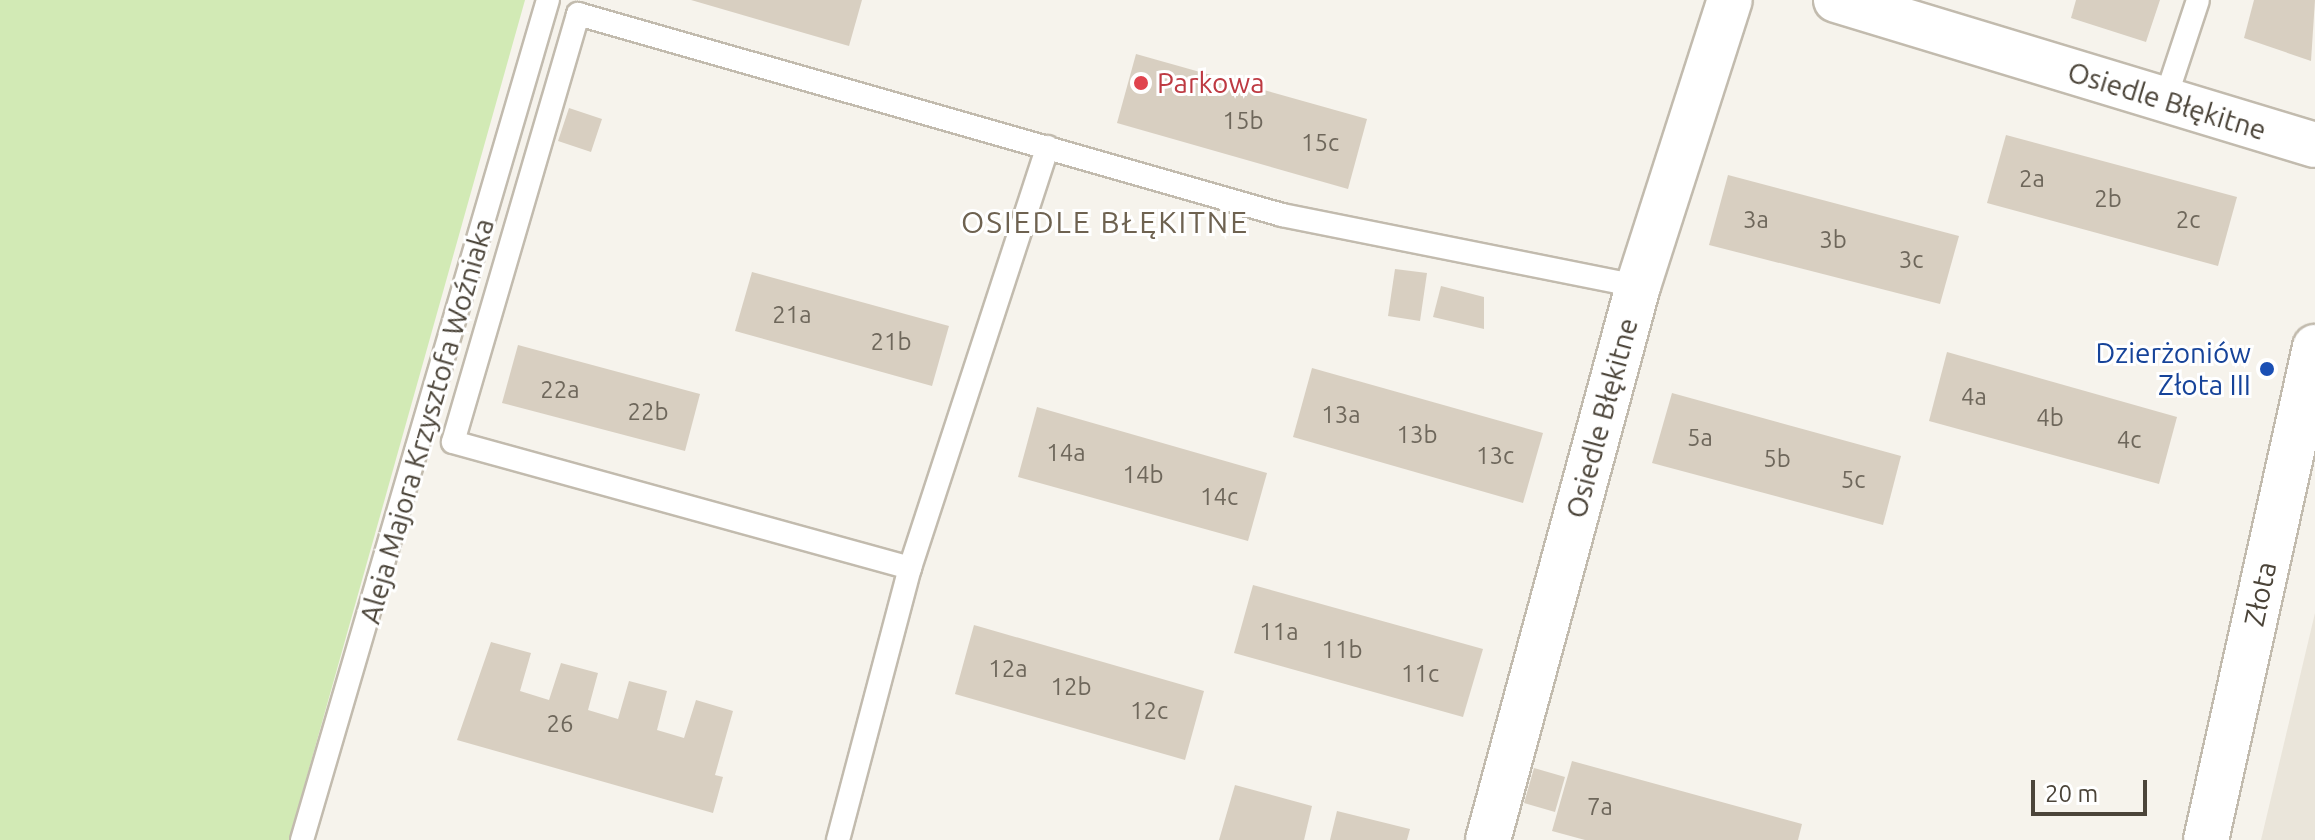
<!DOCTYPE html>
<html>
<head>
<meta charset="utf-8">
<style>
	body { margin:0 }
	#map { position:relative; width:2315px; height:840px; overflow:hidden; background:#f6f3ec; font-family:Ubuntu,sans-serif }
	div>[style] { position:absolute }
	.residential>* { inset:0; background:#eae5da }
	.green>* { inset:0; background:#d2eab5 }
	.building>* { inset:0; background:#d8cfc1 }
	.roads { filter:drop-shadow(2px 0 #c2bbae) drop-shadow(-2px 0 #c2bbae) drop-shadow(0 2px #c2bbae) drop-shadow(0 -2px #c2bbae) }
	.service>* { height:22px; margin:-11px; padding:0 11px; transform-origin:11px; border-radius:11px; background:#fff }
	.minor>* { height:44px; margin:-22px; padding:0 22px; transform-origin:22px; border-radius:22px; background:#fff }
	.tertiary>* { height:44px; margin:-22px; padding:0 22px; transform-origin:22px; border-radius:22px; background:#fff }
	.dots>* { width:22px; height:22px; translate:-50% -50%; box-sizing:border-box; border:4px solid #fff; border-radius:50% }
	span { translate:-50% -50%; white-space:nowrap; text-align:center; line-height:1.15; -webkit-text-stroke:6px #fff; paint-order:stroke }
	.number-label { font-size:24px; color:#6e675b }
	.number-label span { -webkit-text-stroke-width:0 }
	.health-label { font-size:28px; color:#be3a42 }
	.left { translate:0 -50%; text-align:left }
	.street-label { font-size:28px; color:#4b4439 }
	.transit-label { font-size:28px; color:#164399 }
	.right { translate:-100% -50%; text-align:right }
	.neighbourhood-label { font-size:30px; color:#6e6250; letter-spacing:2px }
	.scale { position:absolute; left:2031px; top:780px; width:116px; height:36px; box-sizing:border-box; border:4px solid #4b4439; border-top:0; padding-left:10px; font-size:24px; line-height:28px; white-space:nowrap; color:#4b4439; -webkit-text-stroke:6px #fff; paint-order:stroke }
</style>
</head>
<body>
<div id="map">
	<div class="residential">
		<i style="clip-path:polygon(2315px 613px,2315px 840px,2261px 840px)"></i>
	</div>
	<div class="green">
		<i style="clip-path:polygon(0 0,525px 0,289px 840px,0 840px)"></i>
	</div>
	<div class="building">
		<i style="clip-path:polygon(691px 0,862px 0,849px 46px)"></i>
		<i style="clip-path:polygon(2076px 0,2160px 0,2146px 42px,2071px 18px)"></i>
		<i style="clip-path:polygon(2254px 0,2315px 0,2311px 61px,2244px 38px)"></i>
		<i style="clip-path:polygon(1136px 54px,1367px 119px,1348px 189px,1117px 123px)"></i>
		<i style="clip-path:polygon(569px 108px,602px 119px,591px 152px,558px 141px)"></i>
		<i style="clip-path:polygon(2006px 135px,2237px 197px,2218px 266px,1987px 203px)"></i>
		<i style="clip-path:polygon(1728px 175px,1959px 236px,1940px 304px,1709px 245px)"></i>
		<i style="clip-path:polygon(1395px 269px,1427px 273px,1420px 321px,1388px 316px)"></i>
		<i style="clip-path:polygon(752px 272px,949px 326px,932px 386px,735px 331px)"></i>
		<i style="clip-path:polygon(1441px 286px,1484px 297px,1484px 329px,1433px 317px)"></i>
		<i style="clip-path:polygon(518px 345px,700px 394px,685px 451px,502px 403px)"></i>
		<i style="clip-path:polygon(1947px 352px,2177px 417px,2159px 484px,1929px 421px)"></i>
		<i style="clip-path:polygon(1312px 368px,1543px 433px,1523px 503px,1293px 437px)"></i>
		<i style="clip-path:polygon(1672px 393px,1901px 456px,1883px 525px,1652px 463px)"></i>
		<i style="clip-path:polygon(1037px 407px,1267px 473px,1248px 541px,1018px 477px)"></i>
		<i style="clip-path:polygon(1253px 585px,1483px 649px,1463px 717px,1234px 653px)"></i>
		<i style="clip-path:polygon(974px 625px,1204px 691px,1185px 760px,955px 694px)"></i>
		<i style="clip-path:polygon(491px 642px,531px 653px,520px 691px,549px 700px,561px 663px,598px 673px,588px 710px,618px 719px,629px 681px,667px 691px,657px 730px,684px 738px,696px 700px,733px 711px,715px 775px,723px 777px,713px 813px,457px 740px)"></i>
		<i style="clip-path:polygon(1572px 761px,1802px 824px,1798px 840px,1585px 840px,1552px 831px)"></i>
		<i style="clip-path:polygon(1534px 768px,1565px 777px,1555px 812px,1524px 803px)"></i>
		<i style="clip-path:polygon(1235px 785px,1312px 806px,1304px 840px,1219px 840px)"></i>
		<i style="clip-path:polygon(1337px 811px,1410px 829px,1407px 840px,1330px 840px)"></i>
	</div>
	<div class="roads">
		<div class="service">
			<i style="left:2165px;top:100px;width:105px;rotate:-71.7deg"></i>
			<i style="left:910px;top:568px;width:474px;rotate:-164.6deg"></i>
			<i style="left:453px;top:442px;width:446px;rotate:-73.7deg"></i>
			<i style="left:578px;top:14px;width:732px;rotate:15.93deg"></i>
			<i style="left:1282px;top:215px;width:363px;rotate:11.3deg"></i>
			<i style="left:302px;top:840px;width:875px;rotate:-73.68deg"></i>
			<i style="left:838px;top:840px;width:281px;rotate:-75.2deg"></i>
			<i style="left:910px;top:568px;width:443px;rotate:-71.9deg"></i>
		</div>
		<div class="minor">
			<i style="left:1836px;top:0;width:500px;rotate:16.84deg"></i>
			<i style="left:1488px;top:840px;width:574px;rotate:-74.85deg"></i>
			<i style="left:1638px;top:286px;width:300px;rotate:-72.2deg"></i>
		</div>
		<div class="tertiary">
			<i style="left:2206px;top:840px;width:505px;rotate:-77.53deg"></i>
		</div>
	</div>
	<div class="dots">
		<i style="left:1141px;top:83px;background:#e0444e"></i>
		<i style="left:2267px;top:369px;background:#1a4fb4"></i>
	</div>
	<div class="number-label">
		<span style="left:1243px;top:121px">15b</span>
		<span style="left:1320px;top:143px">15c</span>
		<span style="left:2032px;top:179px">2a</span>
		<span style="left:2108px;top:199px">2b</span>
		<span style="left:1756px;top:220px">3a</span>
		<span style="left:2188px;top:220px">2c</span>
		<span style="left:1833px;top:240px">3b</span>
		<span style="left:1911px;top:260px">3c</span>
		<span style="left:792px;top:315px">21a</span>
		<span style="left:891px;top:342px">21b</span>
		<span style="left:560px;top:390px">22a</span>
		<span style="left:1974px;top:397px">4a</span>
		<span style="left:648px;top:412px">22b</span>
		<span style="left:1341px;top:415px">13a</span>
		<span style="left:2050px;top:418px">4b</span>
		<span style="left:1417px;top:435px">13b</span>
		<span style="left:1700px;top:438px">5a</span>
		<span style="left:2129px;top:440px">4c</span>
		<span style="left:1066px;top:453px">14a</span>
		<span style="left:1495px;top:456px">13c</span>
		<span style="left:1777px;top:459px">5b</span>
		<span style="left:1143px;top:475px">14b</span>
		<span style="left:1853px;top:480px">5c</span>
		<span style="left:1219px;top:497px">14c</span>
		<span style="left:1279px;top:632px">11a</span>
		<span style="left:1342px;top:650px">11b</span>
		<span style="left:1008px;top:669px">12a</span>
		<span style="left:1420px;top:674px">11c</span>
		<span style="left:1071px;top:687px">12b</span>
		<span style="left:1149px;top:711px">12c</span>
		<span style="left:560px;top:724px">26</span>
		<span style="left:1600px;top:807px">7a</span>
	</div>
	<div class="health-label">
		<span class="left" style="left:1157px;top:83px">Parkowa</span>
	</div>
	<div class="street-label">
		<span style="left:2167px;top:101px;rotate:17deg">Osiedle Błękitne</span>
		<span style="left:1602px;top:418px;rotate:-75deg">Osiedle Błękitne</span>
		<span style="left:427px;top:421px;rotate:-74deg">Aleja Majora Krzysztofa Woźniaka</span>
		<span style="left:2260px;top:594px;rotate:-78deg">Złota</span>
	</div>
	<div class="transit-label">
		<span class="right" style="left:2251px;top:369px">Dzierżoniów<br>Złota III</span>
	</div>
	<div class="neighbourhood-label">
		<span style="left:1105px;top:222px">OSIEDLE BŁĘKITNE</span>
	</div>
	<div class="scale">20 m</div>
</div>
</body>
</html>
